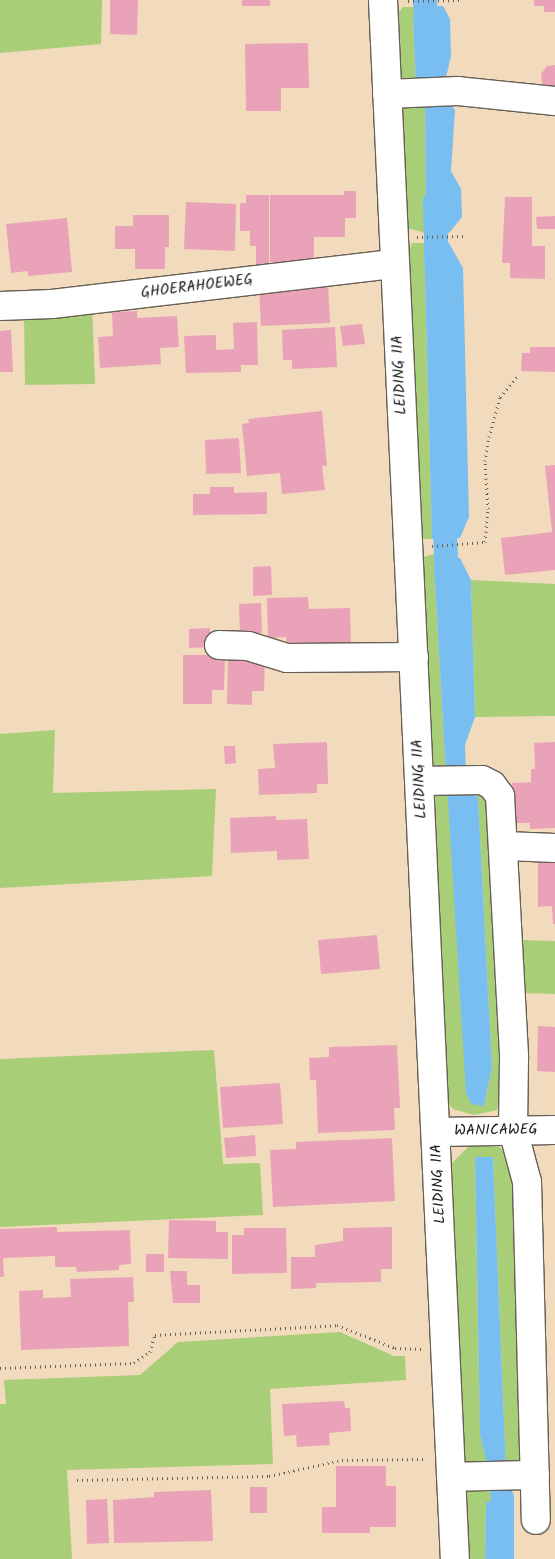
<!DOCTYPE html>
<html>
<head>
<meta charset="utf-8">
<style>
	body { margin:0 }
	#map { position:relative; width:555px; height:1559px; overflow:hidden; background:#f1dbbc; font-family:Kalam,sans-serif }
	div>[style] { position:absolute }
	.green>* { inset:0; background:#a9ce78 }
	.water>* { inset:0; background:#79bef0 }
	.canal>* { height:24px; margin:-12px; padding:0 12px; transform-origin:12px; border-radius:12px; background:#79bef0 }
	.building>* { inset:0; background:#eaa2b8 }
	.path>* { height:3px; margin-top:-1.5px; transform-origin:0; background:repeating-linear-gradient(90deg,#675f54 0 1px,transparent 0 5px) }
	.roads { filter:drop-shadow(1px 0 #675f54) drop-shadow(-1px 0 #675f54) drop-shadow(0 1px #675f54) drop-shadow(0 -1px #675f54) }
	.minor>* { height:28px; margin:-14px; padding:0 14px; transform-origin:14px; border-radius:14px; background:#fff }
	span { translate:-50% -50%; white-space:nowrap; text-align:center; line-height:1.15; -webkit-text-stroke:4px #fff; paint-order:stroke }
	.street-label { font-size:15px; color:#1c1c1c }
</style>
</head>
<body>
<div id="map">
	<div class="green">
		<i style="clip-path:polygon(0 0,102px 0,101px 44px,0 53px)"></i>
		<i style="clip-path:polygon(403px 7px,419px 7px,413px 19px,416px 86px,400px 85px,398px 13px)"></i>
		<i style="clip-path:polygon(425px 99px,426px 233px,403px 227px,399px 104px)"></i>
		<i style="clip-path:polygon(412px 243px,424px 243px,432px 539px,422px 539px,417px 534px,408px 255px)"></i>
		<i style="clip-path:polygon(92px 306px,95px 384px,25px 385px,24px 313px)"></i>
		<i style="clip-path:polygon(440px 552px,434px 565px,446px 775px,431px 772px,420px 558px)"></i>
		<i style="clip-path:polygon(471px 580px,555px 584px,555px 716px,475px 717px)"></i>
		<i style="clip-path:polygon(55px 730px,53px 793px,216px 789px,212px 876px,0 888px,0 734px)"></i>
		<i style="clip-path:polygon(447px 785px,457px 910px,484px 1106px,492px 1067px,478px 798px,470px 785px,493px 793px,506px 1062px,497px 1110px,474px 1115px,453px 1109px,445px 1100px,431px 796px)"></i>
		<i style="clip-path:polygon(520px 940px,555px 941px,555px 994px,522px 993px)"></i>
		<i style="clip-path:polygon(214px 1050px,223px 1164px,260px 1163px,263px 1215px,0 1227px,0 1059px)"></i>
		<i style="clip-path:polygon(472px 1143px,499px 1146px,509px 1157px,515px 1173px,525px 1468px,506px 1470px,493px 1157px,475px 1158px,480px 1434px,488px 1470px,461px 1470px,450px 1180px,451px 1164px)"></i>
		<i style="clip-path:polygon(340px 1332px,394px 1356px,405px 1356px,406px 1380px,270px 1389px,273px 1464px,67px 1470px,72px 1559px,0 1559px,0 1404px,6px 1404px,4px 1380px,140px 1375px,178px 1342px)"></i>
		<i style="clip-path:polygon(490px 1485px,491px 1501px,486px 1503px,485px 1559px,465px 1559px,463px 1490px)"></i>
	</div>
	<div class="water">
		<i style="clip-path:polygon(443px 6px,450px 19px,451px 56px,444px 86px,416px 86px,413px 19px,419px 7px)"></i>
		<i style="clip-path:polygon(444px 98px,455px 110px,451px 171px,461px 189px,462px 217px,449px 233px,426px 233px,425px 99px)"></i>
		<i style="clip-path:polygon(424px 243px,449px 243px,463px 268px,469px 517px,460px 538px,432px 539px)"></i>
		<i style="clip-path:polygon(452px 551px,454px 557px,460px 558px,471px 580px,475px 717px,465px 745px,466px 775px,446px 775px,434px 565px,440px 552px)"></i>
		<i style="clip-path:polygon(447px 785px,470px 785px,478px 798px,492px 1067px,484px 1106px,471px 1104px,466px 1093px)"></i>
		<i style="clip-path:polygon(475px 1157px,493px 1157px,506px 1470px,488px 1470px,480px 1434px)"></i>
		<i style="clip-path:polygon(508px 1484px,514px 1495px,514px 1559px,485px 1559px,486px 1502px,491px 1501px,490px 1485px)"></i>
	</div>
	<div class="canal">
		<i style="left:425px;top:0;width:38px;rotate:87deg"></i>
		<i style="left:435px;top:202px;width:73px;rotate:88.4deg"></i>
		<i style="left:444px;top:506px;width:77px;rotate:87.8deg"></i>
	</div>
	<div class="building">
		<i style="clip-path:polygon(110px 0,138px 0,137px 35px,110px 34px)"></i>
		<i style="clip-path:polygon(242px 0,270px 0,270px 6px,242px 6px)"></i>
		<i style="clip-path:polygon(534px 0,555px 0,555px 12px,544px 12px,544px 6px,534px 6px)"></i>
		<i style="clip-path:polygon(308px 43px,309px 88px,281px 88px,281px 111px,246px 111px,245px 44px)"></i>
		<i style="clip-path:polygon(555px 65px,555px 88px,550px 89px,542px 83px,541px 74px,547px 66px)"></i>
		<i style="clip-path:polygon(344px 191px,356px 191px,356px 218px,345px 218px,345px 237px,314px 237px,314px 262px,270px 262px,270px 195px,344px 195px)"></i>
		<i style="clip-path:polygon(246px 195px,269px 195px,269px 266px,256px 266px,256px 246px,250px 246px,250px 231px,240px 231px,240px 203px,246px 203px)"></i>
		<i style="clip-path:polygon(505px 197px,532px 197px,532px 246px,545px 246px,545px 279px,510px 278px,510px 263px,502px 263px)"></i>
		<i style="clip-path:polygon(186px 202px,236px 204px,235px 251px,184px 249px)"></i>
		<i style="clip-path:polygon(133px 215px,169px 215px,169px 247px,165px 247px,165px 269px,135px 269px,135px 249px,115px 249px,115px 226px,133px 226px)"></i>
		<i style="clip-path:polygon(555px 216px,555px 229px,537px 229px,536px 217px)"></i>
		<i style="clip-path:polygon(67px 218px,72px 272px,28px 276px,28px 271px,11px 273px,6px 224px)"></i>
		<i style="clip-path:polygon(328px 283px,330px 323px,261px 326px,259px 286px)"></i>
		<i style="clip-path:polygon(137px 311px,137px 318px,177px 316px,179px 347px,160px 348px,161px 364px,100px 368px,98px 337px,113px 336px,112px 312px)"></i>
		<i style="clip-path:polygon(257px 322px,258px 365px,241px 365px,241px 372px,186px 373px,184px 336px,216px 335px,216px 350px,234px 349px,233px 323px)"></i>
		<i style="clip-path:polygon(362px 324px,365px 344px,343px 346px,340px 326px)"></i>
		<i style="clip-path:polygon(335px 327px,337px 367px,292px 369px,292px 360px,283px 360px,282px 330px)"></i>
		<i style="clip-path:polygon(11px 330px,13px 372px,0 372px,0 331px)"></i>
		<i style="clip-path:polygon(530px 347px,555px 347px,555px 372px,521px 371px,522px 353px,530px 353px)"></i>
		<i style="clip-path:polygon(322px 411px,327px 466px,322px 466px,325px 490px,282px 494px,280px 473px,247px 476px,242px 424px,249px 423px,248px 419px)"></i>
		<i style="clip-path:polygon(239px 438px,241px 473px,206px 474px,205px 440px)"></i>
		<i style="clip-path:polygon(555px 465px,555px 570px,505px 575px,501px 538px,552px 532px,545px 466px)"></i>
		<i style="clip-path:polygon(210px 487px,234px 487px,234px 493px,267px 492px,267px 514px,193px 515px,193px 494px,210px 494px)"></i>
		<i style="clip-path:polygon(271px 566px,272px 595px,253px 596px,253px 567px)"></i>
		<i style="clip-path:polygon(308px 597px,309px 609px,350px 608px,351px 646px,287px 648px,286px 637px,268px 638px,267px 598px)"></i>
		<i style="clip-path:polygon(261px 603px,262px 633px,240px 634px,239px 604px)"></i>
		<i style="clip-path:polygon(210px 628px,210px 647px,189px 648px,189px 629px)"></i>
		<i style="clip-path:polygon(183px 655px,225px 655px,224px 690px,212px 690px,212px 704px,183px 704px)"></i>
		<i style="clip-path:polygon(228px 658px,265px 659px,264px 691px,252px 691px,252px 705px,227px 704px)"></i>
		<i style="clip-path:polygon(327px 742px,328px 784px,317px 784px,317px 793px,259px 795px,258px 769px,275px 768px,273px 744px)"></i>
		<i style="clip-path:polygon(555px 742px,555px 828px,530px 829px,530px 823px,514px 823px,512px 783px,531px 782px,531px 769px,535px 769px,534px 743px)"></i>
		<i style="clip-path:polygon(224px 746px,235px 746px,236px 763px,225px 764px)"></i>
		<i style="clip-path:polygon(276px 816px,276px 820px,307px 819px,309px 859px,277px 860px,277px 851px,231px 853px,230px 818px)"></i>
		<i style="clip-path:polygon(555px 862px,555px 924px,553px 924px,552px 906px,538px 907px,538px 863px)"></i>
		<i style="clip-path:polygon(377px 935px,380px 969px,321px 974px,318px 940px)"></i>
		<i style="clip-path:polygon(538px 1026px,555px 1027px,555px 1072px,537px 1071px)"></i>
		<i style="clip-path:polygon(397px 1045px,400px 1108px,394px 1108px,395px 1130px,318px 1133px,316px 1080px,310px 1080px,309px 1058px,329px 1057px,329px 1047px)"></i>
		<i style="clip-path:polygon(280px 1083px,283px 1124px,223px 1128px,220px 1087px)"></i>
		<i style="clip-path:polygon(255px 1135px,256px 1156px,226px 1158px,224px 1138px)"></i>
		<i style="clip-path:polygon(392px 1138px,395px 1201px,273px 1207px,270px 1150px,296px 1149px,296px 1142px)"></i>
		<i style="clip-path:polygon(169px 1220px,216px 1221px,216px 1232px,228px 1232px,228px 1259px,168px 1258px)"></i>
		<i style="clip-path:polygon(57px 1227px,57px 1232px,130px 1230px,131px 1264px,119px 1265px,119px 1270px,77px 1272px,76px 1267px,55px 1267px,55px 1256px,3px 1258px,4px 1277px,0 1277px,0 1229px)"></i>
		<i style="clip-path:polygon(392px 1227px,392px 1269px,381px 1269px,381px 1282px,316px 1283px,316px 1288px,291px 1289px,291px 1257px,315px 1257px,315px 1245px,343px 1241px,343px 1228px)"></i>
		<i style="clip-path:polygon(244px 1228px,286px 1228px,287px 1273px,232px 1274px,232px 1235px,244px 1235px)"></i>
		<i style="clip-path:polygon(146px 1254px,164px 1254px,164px 1272px,146px 1272px)"></i>
		<i style="clip-path:polygon(170px 1271px,187px 1271px,187px 1285px,200px 1285px,200px 1303px,173px 1303px)"></i>
		<i style="clip-path:polygon(133px 1277px,134px 1302px,128px 1302px,129px 1346px,21px 1350px,19px 1291px,43px 1290px,43px 1298px,71px 1297px,70px 1279px)"></i>
		<i style="clip-path:polygon(344px 1401px,345px 1408px,350px 1408px,351px 1431px,329px 1433px,330px 1445px,297px 1447px,296px 1435px,284px 1436px,282px 1404px)"></i>
		<i style="clip-path:polygon(336px 1466px,386px 1466px,386px 1486px,396px 1486px,396px 1527px,370px 1527px,370px 1533px,322px 1533px,322px 1507px,336px 1507px)"></i>
		<i style="clip-path:polygon(250px 1487px,267px 1487px,267px 1513px,250px 1513px)"></i>
		<i style="clip-path:polygon(211px 1490px,213px 1541px,114px 1543px,113px 1500px,154px 1497px,154px 1492px)"></i>
		<i style="clip-path:polygon(107px 1499px,109px 1543px,87px 1544px,86px 1500px)"></i>
	</div>
	<div class="path">
		<i style="left:408px;top:1px;width:51px;rotate:-1.1deg"></i>
		<i style="left:417px;top:237px;width:50px;rotate:-1.1deg"></i>
		<i style="left:432px;top:546px;width:53px;rotate:-4.3deg"></i>
		<i style="left:485px;top:542px;width:33px;rotate:-85deg"></i>
		<i style="left:488px;top:509px;width:48px;rotate:-93.6deg"></i>
		<i style="left:485px;top:461px;width:24px;rotate:-81deg"></i>
		<i style="left:489px;top:437px;width:41px;rotate:-74.6deg"></i>
		<i style="left:500px;top:397px;width:26px;rotate:-51deg"></i>
		<i style="left:0;top:1368px;width:134px;rotate:-2.1deg"></i>
		<i style="left:134px;top:1363px;width:19px;rotate:-35deg"></i>
		<i style="left:150px;top:1352px;width:18px;rotate:-74deg"></i>
		<i style="left:155px;top:1335px;width:182px;rotate:-3.1deg"></i>
		<i style="left:337px;top:1325px;width:62px;rotate:21.6deg"></i>
		<i style="left:395px;top:1348px;width:27px;rotate:2deg"></i>
		<i style="left:77px;top:1480px;width:192px;rotate:-1.2deg"></i>
		<i style="left:269px;top:1476px;width:75px;rotate:-12.4deg"></i>
		<i style="left:342px;top:1460px;width:85px;rotate:-0.7deg"></i>
	</div>
	<div class="roads">
		<div class="minor">
			<i style="left:383px;top:0;width:1561px;rotate:87.36deg"></i>
			<i style="left:387px;top:94px;width:71px;rotate:-2.4deg"></i>
			<i style="left:458px;top:91px;width:98px;rotate:5.9deg"></i>
			<i style="left:0;top:306px;width:52px;rotate:-2.2deg"></i>
			<i style="left:52px;top:304px;width:345px;rotate:-6.7deg"></i>
			<i style="left:219px;top:645px;width:29px;rotate:2deg"></i>
			<i style="left:248px;top:646px;width:41px;rotate:17.1deg"></i>
			<i style="left:287px;top:658px;width:127px;rotate:-0.5deg"></i>
			<i style="left:420px;top:781px;width:62px;rotate:-0.9deg"></i>
			<i style="left:482px;top:780px;width:11px;rotate:27deg"></i>
			<i style="left:492px;top:785px;width:14px;rotate:54deg"></i>
			<i style="left:500px;top:796px;width:262px;rotate:86.9deg"></i>
			<i style="left:514px;top:1058px;width:72px;rotate:90.8deg"></i>
			<i style="left:513px;top:1130px;width:54px;rotate:74.9deg"></i>
			<i style="left:527px;top:1182px;width:338px;rotate:88.5deg"></i>
			<i style="left:505px;top:846px;width:50px;rotate:2.3deg"></i>
			<i style="left:437px;top:1132px;width:118px;rotate:-1deg"></i>
			<i style="left:451px;top:1477px;width:84px;rotate:-1.4deg"></i>
		</div>
	</div>
	<div class="street-label">
		<span style="left:197px;top:287px;rotate:-7deg">GHOERAHOEWEG</span>
		<span style="left:400px;top:375px;rotate:-93deg">LEIDING 11A</span>
		<span style="left:420px;top:779px;rotate:-93deg">LEIDING 11A</span>
		<span style="left:496px;top:1131px;rotate:-1deg">WANICAWEG</span>
		<span style="left:439px;top:1184px;rotate:-93deg">LEIDING 11A</span>
	</div>
</div>
</body>
</html>
